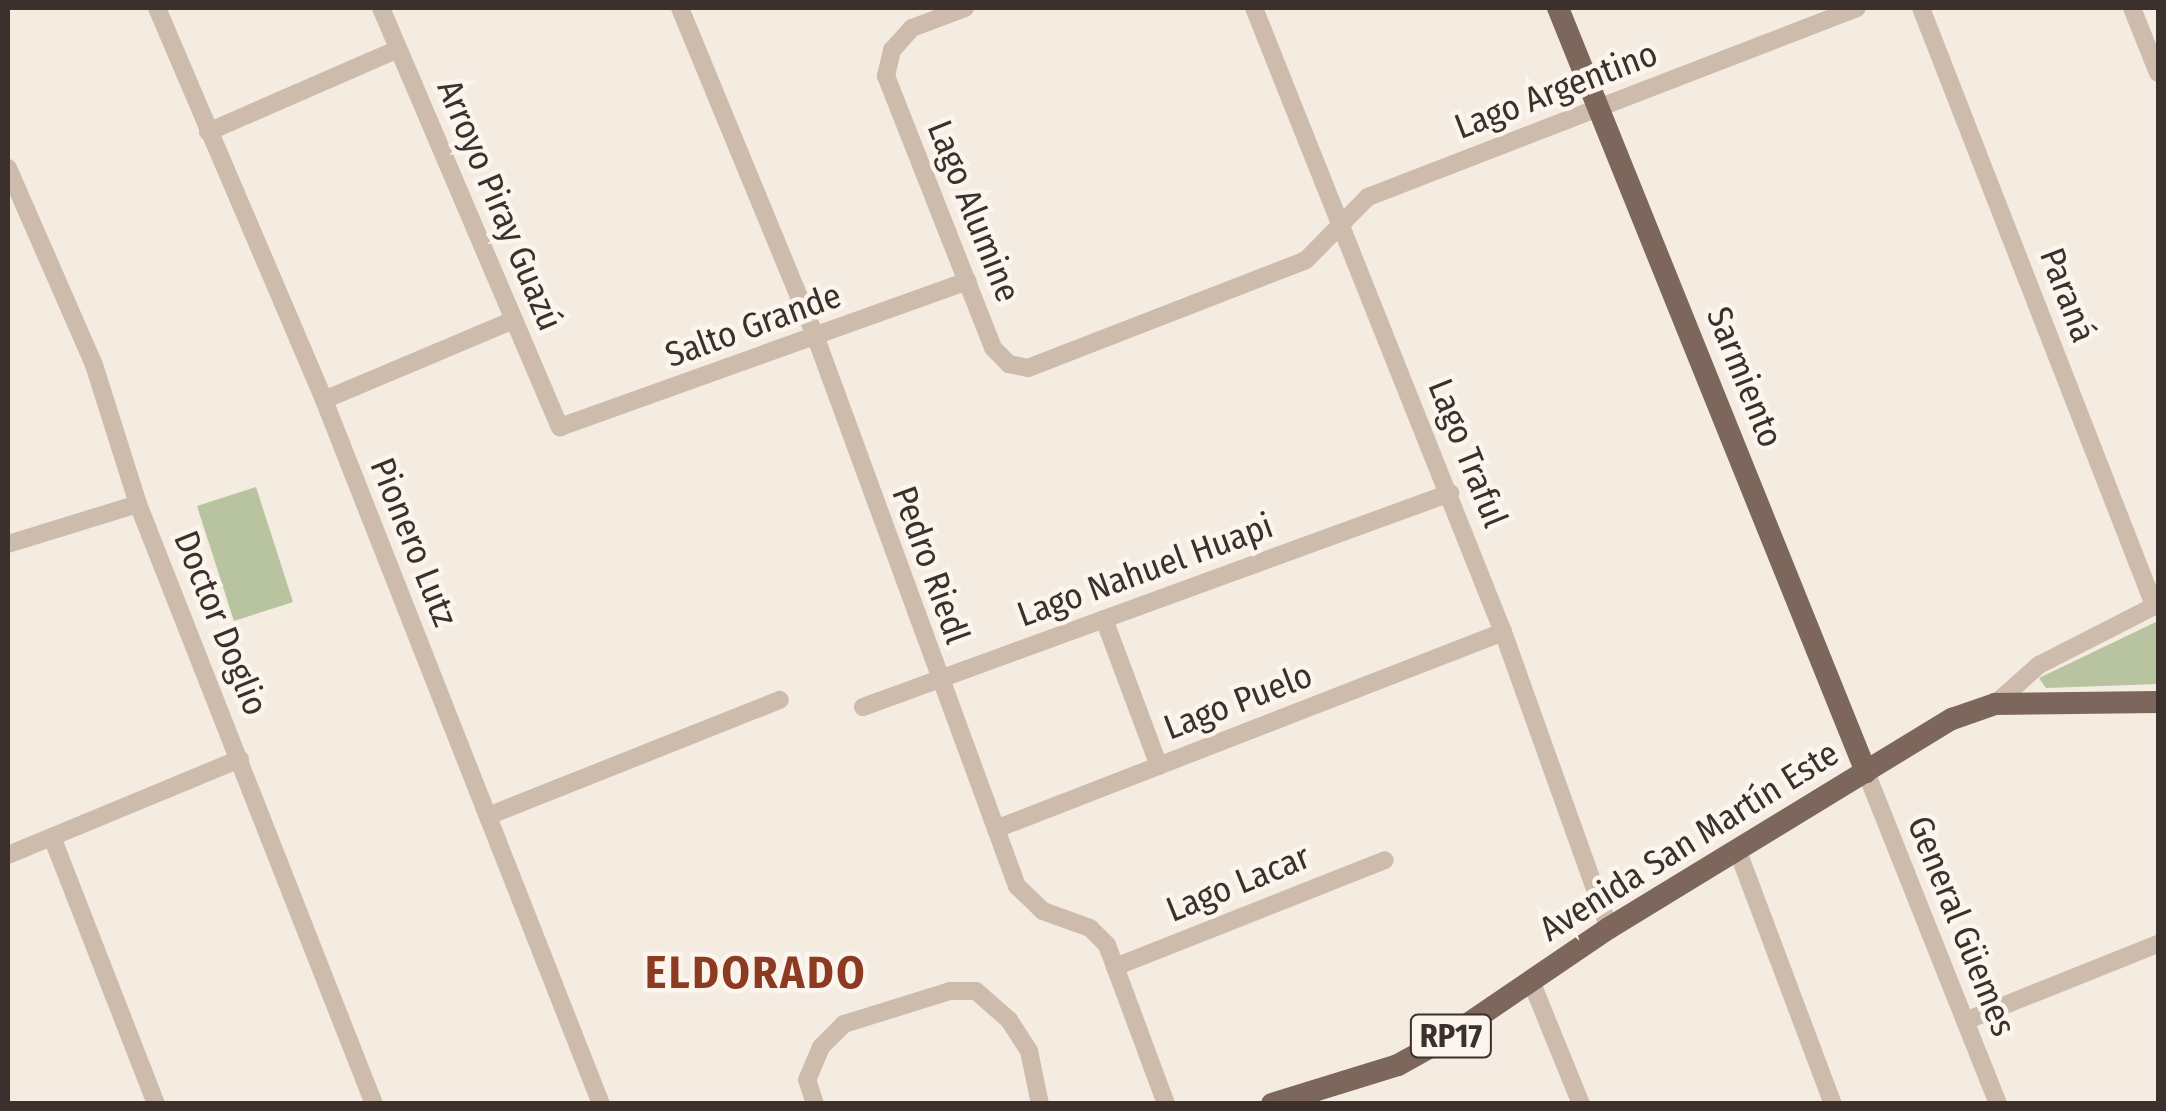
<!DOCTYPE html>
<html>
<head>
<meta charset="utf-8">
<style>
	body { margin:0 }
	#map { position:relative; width:2166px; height:1111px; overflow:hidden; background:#f4ebe1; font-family:"Fira Sans Condensed",sans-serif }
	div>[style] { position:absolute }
	.green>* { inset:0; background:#b8c4a0 }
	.minor>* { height:18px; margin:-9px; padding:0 9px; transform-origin:9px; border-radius:9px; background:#cdbbac }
	.major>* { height:22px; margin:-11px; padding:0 11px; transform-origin:11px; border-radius:11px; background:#7d675c }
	span { translate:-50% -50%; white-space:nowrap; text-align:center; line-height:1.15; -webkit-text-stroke:9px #fbf5ee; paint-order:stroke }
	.shield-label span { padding:2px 8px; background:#fbf5ee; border:2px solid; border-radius:8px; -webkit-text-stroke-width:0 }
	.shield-label { font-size:32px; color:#3b302b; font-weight:700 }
	.street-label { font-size:35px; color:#3b302b }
	.district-label { font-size:45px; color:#8c3b22; font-weight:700; letter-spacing:2.5px }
	.frame { position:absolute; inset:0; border:10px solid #3b302b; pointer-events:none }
</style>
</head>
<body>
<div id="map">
	<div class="green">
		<i style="clip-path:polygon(256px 487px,293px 602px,234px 621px,197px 506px)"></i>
		<i style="clip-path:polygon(2158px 621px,2158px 684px,2046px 688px,2039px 678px)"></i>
	</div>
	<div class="minor">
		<i style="left:157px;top:8px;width:426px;rotate:66.9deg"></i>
		<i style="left:324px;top:400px;width:757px;rotate:68.52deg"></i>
		<i style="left:381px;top:8px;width:456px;rotate:66.9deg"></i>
		<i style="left:560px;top:427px;width:433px;rotate:-19.7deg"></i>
		<i style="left:680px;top:8px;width:357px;rotate:67.6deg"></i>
		<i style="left:816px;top:338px;width:584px;rotate:69.86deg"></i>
		<i style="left:1017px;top:886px;width:36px;rotate:44deg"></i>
		<i style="left:1043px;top:911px;width:50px;rotate:19.9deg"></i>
		<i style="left:1090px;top:928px;width:24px;rotate:45deg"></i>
		<i style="left:1107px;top:945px;width:170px;rotate:69.6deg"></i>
		<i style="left:965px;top:8px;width:57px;rotate:159.3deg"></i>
		<i style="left:912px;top:28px;width:30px;rotate:132deg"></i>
		<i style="left:892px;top:50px;width:27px;rotate:103deg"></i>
		<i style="left:886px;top:76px;width:292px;rotate:68.5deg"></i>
		<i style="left:993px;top:348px;width:23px;rotate:45deg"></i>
		<i style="left:1009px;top:364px;width:19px;rotate:12deg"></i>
		<i style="left:1028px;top:368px;width:298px;rotate:-21.2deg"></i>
		<i style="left:1306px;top:260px;width:88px;rotate:-45.5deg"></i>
		<i style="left:1368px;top:197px;width:524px;rotate:-21.13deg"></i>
		<i style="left:1254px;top:8px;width:672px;rotate:68.25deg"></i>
		<i style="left:1503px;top:632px;width:314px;rotate:70.3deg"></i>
		<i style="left:1921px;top:8px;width:641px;rotate:68.68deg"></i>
		<i style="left:2132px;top:8px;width:70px;rotate:68.2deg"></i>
		<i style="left:208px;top:132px;width:207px;rotate:-23.6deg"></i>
		<i style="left:8px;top:168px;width:215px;rotate:66.4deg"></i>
		<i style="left:94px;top:365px;width:146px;rotate:72.4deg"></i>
		<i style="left:138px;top:504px;width:645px;rotate:68.53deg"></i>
		<i style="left:324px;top:400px;width:205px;rotate:-22.9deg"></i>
		<i style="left:8px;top:544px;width:136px;rotate:-17.1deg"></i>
		<i style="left:1104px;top:619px;width:157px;rotate:69.5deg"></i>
		<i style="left:1995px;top:704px;width:59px;rotate:-41.6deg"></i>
		<i style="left:2039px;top:665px;width:134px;rotate:-27.1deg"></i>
		<i style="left:863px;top:707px;width:625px;rotate:-20.03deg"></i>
		<i style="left:1866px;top:772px;width:357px;rotate:68.3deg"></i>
		<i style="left:488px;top:816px;width:314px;rotate:-21.7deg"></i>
		<i style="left:996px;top:829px;width:544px;rotate:-21.23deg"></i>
		<i style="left:52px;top:837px;width:287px;rotate:68.7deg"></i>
		<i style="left:1737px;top:849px;width:272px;rotate:69.4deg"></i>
		<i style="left:8px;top:855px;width:251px;rotate:-22.5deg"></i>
		<i style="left:1115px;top:967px;width:290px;rotate:-21.6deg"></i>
		<i style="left:1531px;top:981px;width:133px;rotate:67.9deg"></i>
		<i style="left:1965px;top:1021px;width:208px;rotate:-21.8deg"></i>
		<i style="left:815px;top:1104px;width:25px;rotate:-108deg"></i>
		<i style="left:807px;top:1080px;width:36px;rotate:-67deg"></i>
		<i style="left:821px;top:1047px;width:33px;rotate:-45deg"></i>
		<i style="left:844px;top:1024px;width:111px;rotate:-17.3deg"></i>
		<i style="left:950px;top:991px;width:26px"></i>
		<i style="left:976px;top:991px;width:44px;rotate:41.3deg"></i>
		<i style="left:1009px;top:1020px;width:37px;rotate:57deg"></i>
		<i style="left:1029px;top:1051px;width:54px;rotate:78.3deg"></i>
	</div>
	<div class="major">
		<i style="left:1558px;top:8px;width:824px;rotate:68.04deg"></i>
		<i style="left:1272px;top:1104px;width:132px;rotate:-17.2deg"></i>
		<i style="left:1398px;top:1065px;width:56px;rotate:-28.9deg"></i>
		<i style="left:1447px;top:1038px;width:196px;rotate:-34.2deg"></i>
		<i style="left:1609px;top:928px;width:402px;rotate:-31.4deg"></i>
		<i style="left:1952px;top:719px;width:46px;rotate:-19.2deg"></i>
		<i style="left:1995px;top:704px;width:163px;rotate:-0.7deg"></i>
	</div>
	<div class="shield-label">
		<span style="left:1451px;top:1036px">RP17</span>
	</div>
	<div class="street-label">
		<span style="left:1556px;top:90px;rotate:-21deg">Lago Argentino</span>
		<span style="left:500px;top:205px;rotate:67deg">Arroyo Piray Guazú</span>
		<span style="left:974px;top:211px;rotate:68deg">Lago Alumine</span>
		<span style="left:2068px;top:295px;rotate:69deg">Paraná</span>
		<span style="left:753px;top:325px;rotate:-20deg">Salto Grande</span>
		<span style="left:1745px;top:377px;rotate:68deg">Sarmiento</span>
		<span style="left:1468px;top:453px;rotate:68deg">Lago Traful</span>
		<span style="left:414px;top:542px;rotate:68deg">Pionero Lutz</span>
		<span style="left:931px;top:565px;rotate:70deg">Pedro Riedl</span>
		<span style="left:1145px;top:570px;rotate:-20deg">Lago Nahuel Huapi</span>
		<span style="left:221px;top:623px;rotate:68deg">Doctor Doglio</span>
		<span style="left:1238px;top:701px;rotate:-21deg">Lago Puelo</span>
		<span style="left:1689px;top:841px;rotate:-32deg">Avenida San Martín Este</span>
		<span style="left:1238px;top:883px;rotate:-22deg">Lago Lacar</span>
		<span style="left:1962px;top:926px;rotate:68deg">General Güemes</span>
	</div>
	<div class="district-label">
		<span style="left:756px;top:974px">ELDORADO</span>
	</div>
	<div class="frame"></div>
</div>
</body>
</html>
